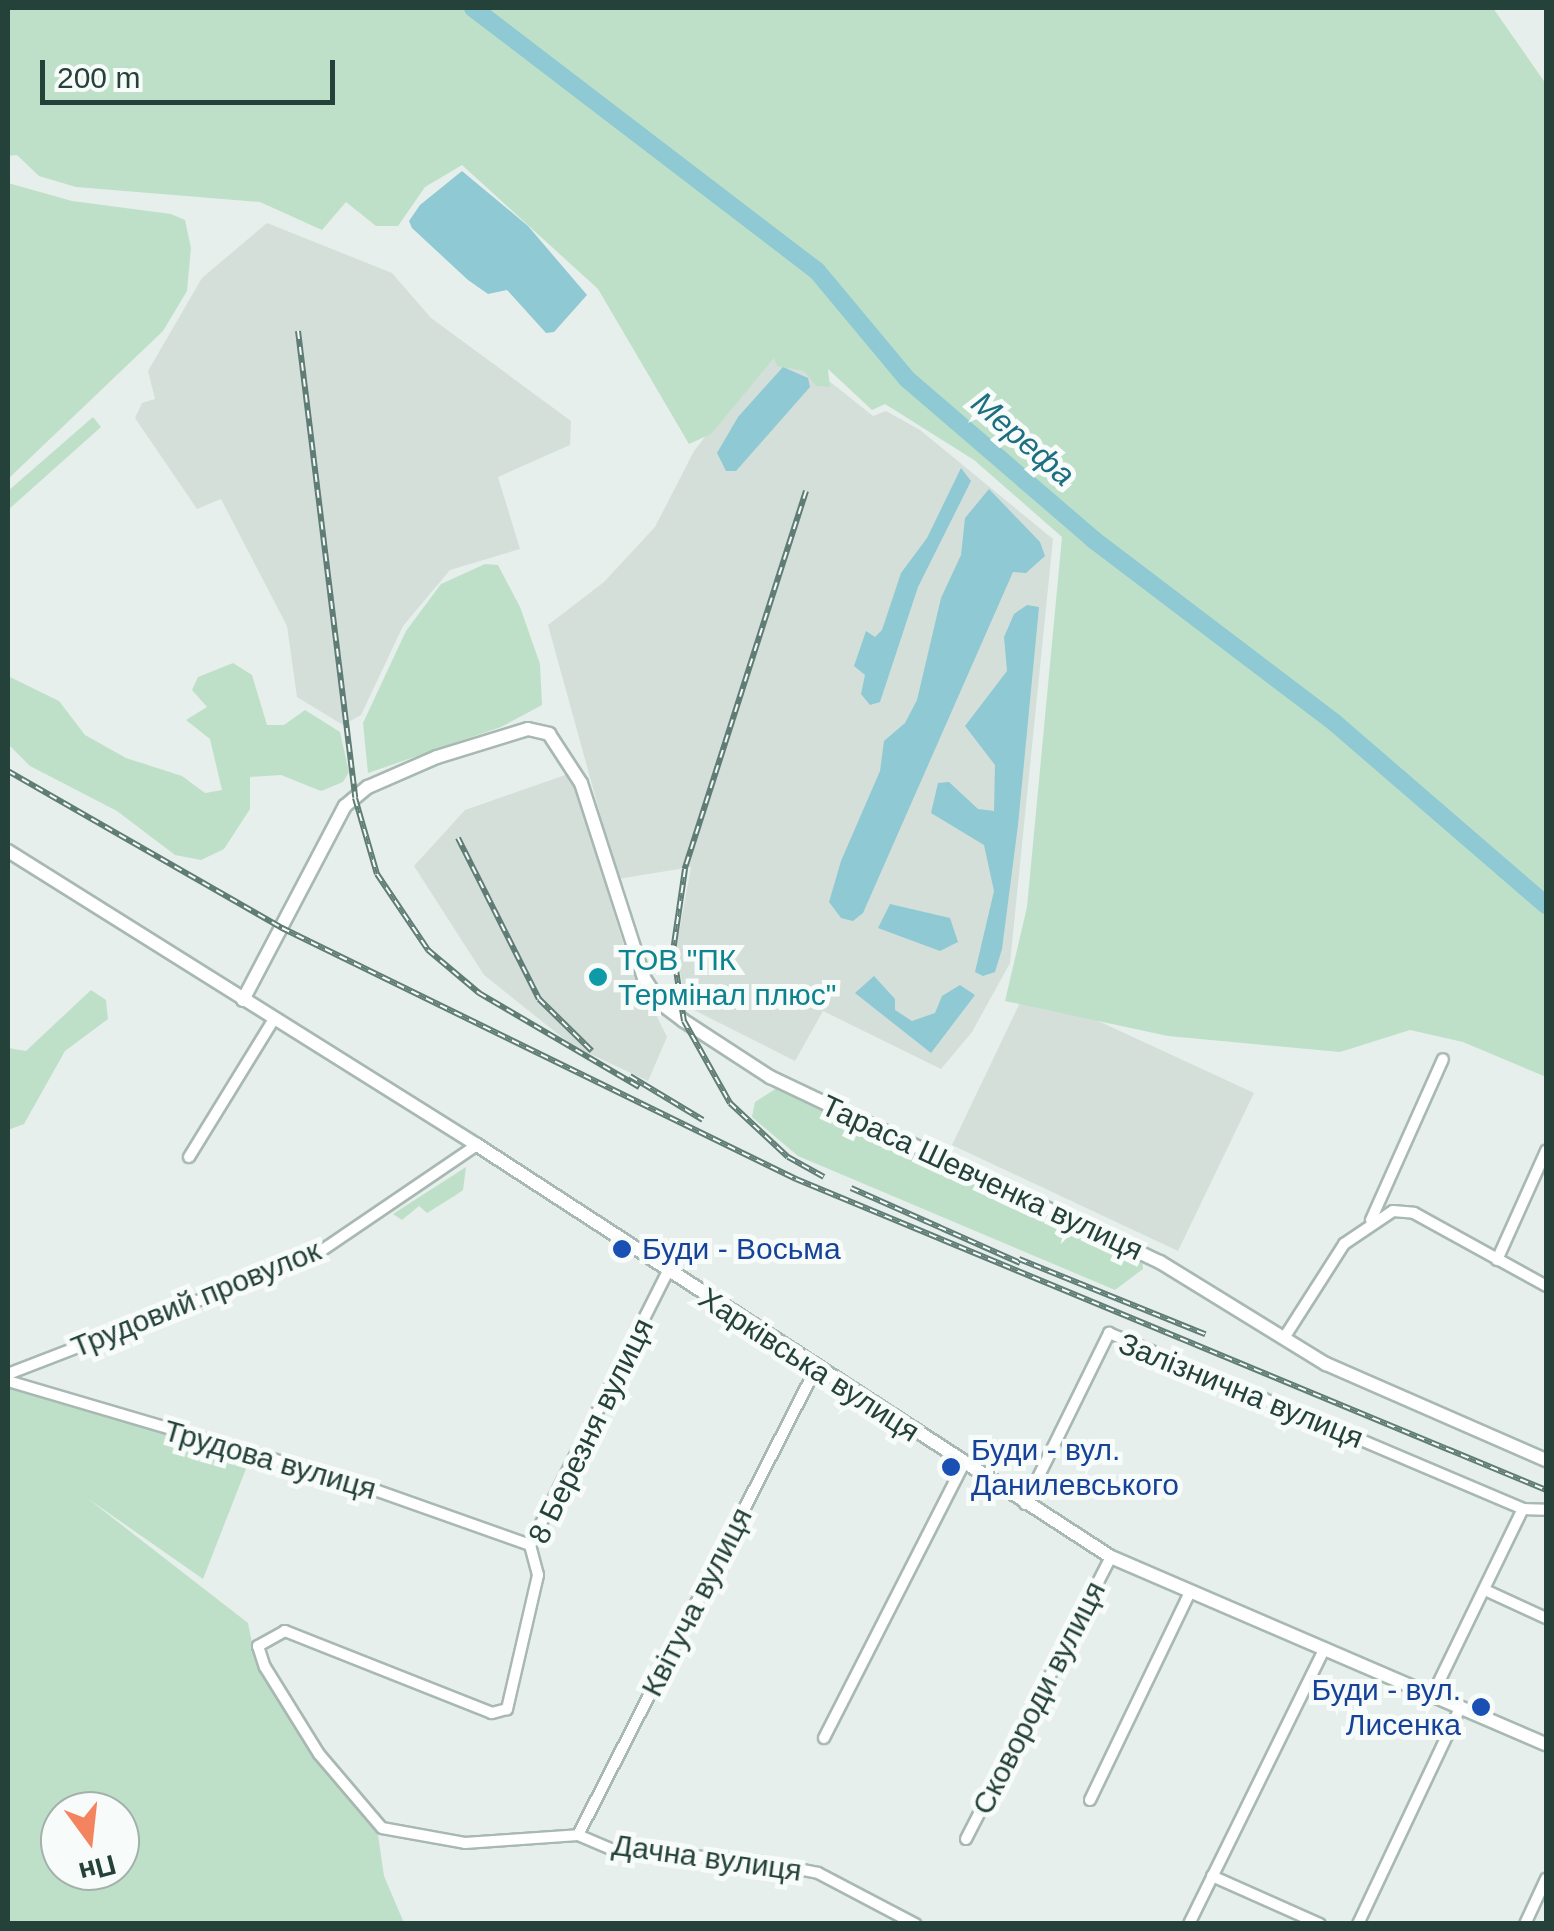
<!DOCTYPE html>
<html>
<head>
<meta charset="utf-8">
<style>
	body { margin:0 }
	#map { position:relative; width:1554px; height:1931px; overflow:hidden; background:#e6efeb; font-family:Helvetica,sans-serif }
	div>[style] { position:absolute }
	.built>* { inset:0; background:#d4dfda }
	.green>* { inset:0; background:#bfe0c8 }
	.water>* { inset:0; background:#8ec9d4 }
	.river>* { height:18px; margin:-9px; padding:0 9px; transform-origin:9px; border-radius:9px; background:#8ec9d4 }
	.roads { filter:drop-shadow(2px 0 #a8b8b2) drop-shadow(-2px 0 #a8b8b2) drop-shadow(0 2px #a8b8b2) drop-shadow(0 -2px #a8b8b2) }
	.minor>* { height:10px; margin:-5px; padding:0 5px; transform-origin:5px; border-radius:5px; background:#fff }
	.tertiary>* { height:12px; margin:-6px; padding:0 6px; transform-origin:6px; border-radius:6px; background:#fff }
	.rail>* { height:6px; margin-top:-3px; transform-origin:0; background:repeating-linear-gradient(90deg,#f7fbf9 0 8px,#5f7d75 0 16px); box-sizing:border-box; border-block:2px solid #5f7d75 }
	.dots>* { width:28px; height:28px; translate:-50% -50%; box-sizing:border-box; border:5px solid #f7fbf9; border-radius:50% }
	span { translate:-50% -50%; white-space:nowrap; text-align:center; line-height:1.15; -webkit-text-stroke:10px #f7fbf9; paint-order:stroke }
	.culture-label { font-size:30px; color:#0d838f }
	.left { translate:0 -50%; text-align:left }
	.street-label { font-size:30px; color:#24423a }
	.transit-label { font-size:30px; color:#164399 }
	.right { translate:-100% -50%; text-align:right }
	.water-label { font-size:32px; color:#1c6f80; font-style:italic }
	.frame { position:absolute; inset:0; border:10px solid #24423a; pointer-events:none }
	.north { position:absolute; left:40px; top:1791px; width:100px; height:100px; box-sizing:border-box; background:#f7fbf9; border:2px solid #a3b1ad; border-radius:50%; rotate:165deg; font-size:28px; font-weight:700; line-height:40px; text-align:center; color:#24423a }
	.north::after { content:''; display:block; margin:auto; width:35px; height:45px; background:#f4845f; clip-path:polygon(50% 0,100% 100%,50% 72%,0 100%) }
	.scale { position:absolute; left:40px; top:60px; width:295px; height:45px; box-sizing:border-box; border:5px solid #24423a; border-top:0; padding-left:12px; font-size:30px; line-height:35px; white-space:nowrap; color:#24423a; -webkit-text-stroke:8px #f7fbf9; paint-order:stroke }
</style>
</head>
<body>
<div id="map">
	<div class="built">
		<i style="clip-path:polygon(267px 223px,392px 273px,431px 318px,571px 421px,570px 445px,498px 477px,520px 549px,450px 570px,403px 626px,361px 715px,343px 725px,297px 697px,287px 626px,221px 499px,197px 509px,135px 418px,142px 403px,155px 399px,148px 371px,202px 278px)"></i>
		<i style="clip-path:polygon(779px 341px,873px 416px,886px 411px,920px 430px,1053px 539px,1010px 963px,972px 1032px,941px 1069px,823px 1011px,795px 1061px,686px 1006px,676px 949px,691px 867px,618px 879px,548px 625px,604px 582px,655px 527px,694px 451px)"></i>
		<i style="clip-path:polygon(571px 773px,627px 956px,667px 1037px,648px 1081px,573px 1046px,484px 975px,414px 866px,465px 810px)"></i>
		<i style="clip-path:polygon(1027px 988px,1254px 1093px,1178px 1251px,952px 1145px)"></i>
	</div>
	<div class="green">
		<i style="clip-path:polygon(8px 8px,1493px 8px,1546px 84px,1546px 1077px,1463px 1042px,1410px 1030px,1340px 1052px,1168px 1036px,1005px 1001px,1027px 907px,1062px 537px,974px 460px,885px 404px,872px 410px,828px 369px,830px 387px,816px 386px,804px 371px,777px 366px,774px 358px,711px 434px,689px 444px,598px 289px,462px 165px,425px 187px,398px 226px,376px 226px,346px 202px,322px 230px,260px 202px,76px 187px,39px 176px,17px 155px,8px 156px)"></i>
		<i style="clip-path:polygon(8px 183px,72px 201px,171px 214px,185px 220px,191px 248px,187px 291px,163px 331px,8px 479px)"></i>
		<i style="clip-path:polygon(93px 417px,101px 427px,8px 510px,8px 491px)"></i>
		<i style="clip-path:polygon(485px 564px,498px 565px,520px 607px,540px 664px,542px 705px,501px 727px,368px 773px,363px 723px,406px 631px,441px 584px)"></i>
		<i style="clip-path:polygon(233px 663px,252px 675px,267px 725px,284px 725px,305px 710px,340px 732px,349px 772px,343px 782px,321px 791px,281px 775px,250px 777px,250px 809px,224px 849px,201px 860px,175px 855px,117px 811px,30px 766px,8px 744px,8px 676px,59px 701px,85px 735px,126px 758px,182px 776px,205px 793px,222px 790px,210px 739px,186px 720px,207px 707px,192px 690px,198px 677px)"></i>
		<i style="clip-path:polygon(91px 990px,106px 1000px,108px 1019px,65px 1051px,24px 1124px,8px 1130px,8px 1048px,26px 1051px)"></i>
		<i style="clip-path:polygon(780px 1086px,1142px 1255px,1143px 1269px,1115px 1290px,798px 1156px,752px 1117px,755px 1102px)"></i>
		<i style="clip-path:polygon(466px 1167px,463px 1190px,456px 1195px,427px 1213px,419px 1206px,402px 1220px,393px 1214px)"></i>
		<i style="clip-path:polygon(evenodd,8px 1384px,249px 1461px,203px 1579px,87px 1498px,248px 1623px,255px 1658px,316px 1761px,377px 1828px,384px 1876px,404px 1923px,8px 1924px,8px 1384px,60px 1811px,120px 1811px,120px 1871px,60px 1871px,60px 1811px)"></i>
	</div>
	<div class="water">
		<i style="clip-path:polygon(462px 171px,528px 226px,587px 295px,554px 332px,546px 333px,507px 290px,488px 294px,468px 280px,412px 228px,409px 221px,420px 205px)"></i>
		<i style="clip-path:polygon(783px 367px,808px 378px,810px 387px,736px 471px,726px 471px,717px 453px,738px 417px)"></i>
		<i style="clip-path:polygon(961px 468px,971px 481px,918px 587px,880px 702px,870px 705px,861px 694px,865px 675px,854px 666px,866px 631px,875px 637px,882px 630px,901px 573px,927px 538px)"></i>
		<i style="clip-path:polygon(989px 489px,1040px 542px,1045px 556px,1026px 573px,1013px 572px,863px 913px,853px 921px,841px 918px,829px 902px,841px 861px,880px 771px,884px 741px,905px 723px,917px 700px,941px 598px,961px 555px,965px 518px)"></i>
		<i style="clip-path:polygon(1027px 605px,1039px 607px,1018px 825px,1002px 949px,995px 972px,983px 976px,975px 972px,994px 891px,984px 845px,931px 813px,938px 783px,949px 782px,978px 809px,994px 811px,995px 765px,965px 726px,1007px 671px,1004px 637px,1014px 614px)"></i>
		<i style="clip-path:polygon(890px 904px,950px 918px,958px 942px,940px 951px,878px 928px)"></i>
		<i style="clip-path:polygon(874px 976px,895px 999px,895px 1010px,912px 1021px,935px 1013px,942px 996px,960px 985px,975px 995px,931px 1053px,855px 993px)"></i>
	</div>
	<div class="river">
		<i style="left:473px;top:8px;width:433px;rotate:37.4deg"></i>
		<i style="left:817px;top:271px;width:141px;rotate:50.2deg"></i>
		<i style="left:907px;top:379px;width:247px;rotate:40.7deg"></i>
		<i style="left:1094px;top:540px;width:303px;rotate:37.2deg"></i>
		<i style="left:1335px;top:723px;width:279px;rotate:40.8deg"></i>
	</div>
	<div class="roads">
		<div class="minor">
			<i style="left:189px;top:1157px;width:162px;rotate:-58.4deg"></i>
			<i style="left:1371px;top:1220px;width:176px;rotate:-65.9deg"></i>
			<i style="left:1497px;top:1260px;width:120px;rotate:-65.8deg"></i>
			<i style="left:667px;top:1273px;width:305px;rotate:116.7deg"></i>
			<i style="left:530px;top:1545px;width:31px;rotate:75deg"></i>
			<i style="left:538px;top:1575px;width:138px;rotate:103deg"></i>
			<i style="left:507px;top:1709px;width:16px;rotate:165deg"></i>
			<i style="left:492px;top:1713px;width:223px;rotate:-158.4deg"></i>
			<i style="left:285px;top:1631px;width:31px;rotate:151deg"></i>
			<i style="left:258px;top:1646px;width:22px;rotate:72deg"></i>
			<i style="left:265px;top:1667px;width:102px;rotate:58.2deg"></i>
			<i style="left:319px;top:1754px;width:97px;rotate:49.6deg"></i>
			<i style="left:382px;top:1828px;width:84px;rotate:10.2deg"></i>
			<i style="left:465px;top:1843px;width:113px;rotate:-4deg"></i>
			<i style="left:578px;top:1835px;width:39px;rotate:23deg"></i>
			<i style="left:614px;top:1850px;width:143px;rotate:4.4deg"></i>
			<i style="left:757px;top:1861px;width:62px;rotate:11.1deg"></i>
			<i style="left:818px;top:1873px;width:110px;rotate:27.7deg"></i>
			<i style="left:1284px;top:1338px;width:112px;rotate:-57.4deg"></i>
			<i style="left:1344px;top:1244px;width:59px;rotate:-34deg"></i>
			<i style="left:1393px;top:1211px;width:21px;rotate:5deg"></i>
			<i style="left:1414px;top:1213px;width:151px;rotate:28.9deg"></i>
			<i style="left:8px;top:1374px;width:326px;rotate:-21.1deg"></i>
			<i style="left:312px;top:1257px;width:199px;rotate:-34.2deg"></i>
			<i style="left:8px;top:1381px;width:362px;rotate:16.4deg"></i>
			<i style="left:355px;top:1483px;width:186px;rotate:19.5deg"></i>
			<i style="left:1025px;top:1504px;width:191px;rotate:-63.8deg"></i>
			<i style="left:1109px;top:1333px;width:450px;rotate:23deg"></i>
			<i style="left:1523px;top:1509px;width:23px;rotate:2deg"></i>
			<i style="left:1485px;top:1590px;width:67px;rotate:24.7deg"></i>
			<i style="left:1432px;top:1696px;width:208px;rotate:-64.1deg"></i>
			<i style="left:824px;top:1738px;width:306px;rotate:-63deg"></i>
			<i style="left:1090px;top:1800px;width:229px;rotate:-64.3deg"></i>
			<i style="left:578px;top:1835px;width:524px;rotate:-62.99deg"></i>
			<i style="left:966px;top:1839px;width:317px;rotate:-62.8deg"></i>
			<i style="left:1212px;top:1876px;width:118px;rotate:24deg"></i>
			<i style="left:1189px;top:1924px;width:305px;rotate:-63.8deg"></i>
			<i style="left:1358px;top:1924px;width:239px;rotate:-64.7deg"></i>
			<i style="left:1525px;top:1924px;width:50px;rotate:-65deg"></i>
		</div>
		<div class="tertiary">
			<i style="left:8px;top:851px;width:554px;rotate:32.08deg"></i>
			<i style="left:477px;top:1145px;width:756px;rotate:33.02deg"></i>
			<i style="left:1111px;top:1557px;width:473px;rotate:23.3deg"></i>
			<i style="left:243px;top:1000px;width:219px;rotate:-62.3deg"></i>
			<i style="left:345px;top:806px;width:30px;rotate:-40deg"></i>
			<i style="left:368px;top:787px;width:75px;rotate:-23.5deg"></i>
			<i style="left:437px;top:757px;width:95px;rotate:-17.1deg"></i>
			<i style="left:528px;top:729px;width:22px;rotate:13deg"></i>
			<i style="left:549px;top:734px;width:59px;rotate:56.9deg"></i>
			<i style="left:581px;top:783px;width:205px;rotate:72.1deg"></i>
			<i style="left:644px;top:978px;width:30px;rotate:57deg"></i>
			<i style="left:660px;top:1003px;width:30px;rotate:37deg"></i>
			<i style="left:684px;top:1021px;width:103px;rotate:33.1deg"></i>
			<i style="left:770px;top:1077px;width:432px;rotate:25.4deg"></i>
			<i style="left:1160px;top:1262px;width:195px;rotate:31.6deg"></i>
			<i style="left:1326px;top:1364px;width:240px;rotate:23.6deg"></i>
		</div>
	</div>
	<div class="rail">
		<i style="left:298px;top:331px;width:470px;rotate:83deg"></i>
		<i style="left:355px;top:798px;width:79px;rotate:73.9deg"></i>
		<i style="left:377px;top:874px;width:92px;rotate:56.1deg"></i>
		<i style="left:428px;top:950px;width:67px;rotate:40.1deg"></i>
		<i style="left:479px;top:993px;width:186px;rotate:30.4deg"></i>
		<i style="left:806px;top:491px;width:397px;rotate:107.8deg"></i>
		<i style="left:685px;top:869px;width:83px;rotate:98.3deg"></i>
		<i style="left:673px;top:951px;width:71px;rotate:81.1deg"></i>
		<i style="left:684px;top:1021px;width:94px;rotate:60.7deg"></i>
		<i style="left:730px;top:1103px;width:79px;rotate:43deg"></i>
		<i style="left:788px;top:1157px;width:41px;rotate:29.1deg"></i>
		<i style="left:8px;top:771px;width:316px;rotate:29.8deg"></i>
		<i style="left:282px;top:928px;width:572px;rotate:26.03deg"></i>
		<i style="left:796px;top:1179px;width:812px;rotate:22.52deg"></i>
		<i style="left:458px;top:838px;width:180px;rotate:63.3deg"></i>
		<i style="left:539px;top:999px;width:74px;rotate:44.5deg"></i>
		<i style="left:630px;top:1076px;width:85px;rotate:31.1deg"></i>
		<i style="left:851px;top:1188px;width:185px;rotate:23.9deg"></i>
		<i style="left:1019px;top:1259px;width:201px;rotate:22deg"></i>
	</div>
	<div class="dots">
		<i style="left:598px;top:977px;background:#0f9aa8"></i>
		<i style="left:622px;top:1249px;background:#1a4fb4"></i>
		<i style="left:951px;top:1467px;background:#1a4fb4"></i>
		<i style="left:1481px;top:1707px;background:#1a4fb4"></i>
	</div>
	<div class="culture-label">
		<span class="left" style="left:618px;top:977px">ТОВ "ПК<br>Термінал плюс"</span>
	</div>
	<div class="street-label">
		<span style="left:982px;top:1178px;rotate:25deg">Тараса Шевченка вулиця</span>
		<span style="left:196px;top:1299px;rotate:-22deg">Трудовий провулок</span>
		<span style="left:809px;top:1365px;rotate:33deg">Харківська вулиця</span>
		<span style="left:1241px;top:1391px;rotate:22deg">Залізнична вулиця</span>
		<span style="left:591px;top:1431px;rotate:-64deg">8 Березня вулиця</span>
		<span style="left:270px;top:1460px;rotate:16deg">Трудова вулиця</span>
		<span style="left:697px;top:1602px;rotate:-63deg">Квітуча вулиця</span>
		<span style="left:1039px;top:1698px;rotate:-63deg">Сковороди вулиця</span>
		<span style="left:707px;top:1858px;rotate:8deg">Дачна вулиця</span>
	</div>
	<div class="transit-label">
		<span class="left" style="left:642px;top:1249px">Буди - Восьма</span>
		<span class="left" style="left:971px;top:1467px">Буди - вул.<br>Данилевського</span>
		<span class="right" style="left:1461px;top:1707px">Буди - вул.<br>Лисенка</span>
	</div>
	<div class="water-label">
		<span style="left:1023px;top:439px;rotate:41deg">Мерефа</span>
	</div>
	<div class="frame"></div>
	<div class="north">Пн</div>
	<div class="scale">200 m</div>
</div>
</body>
</html>
